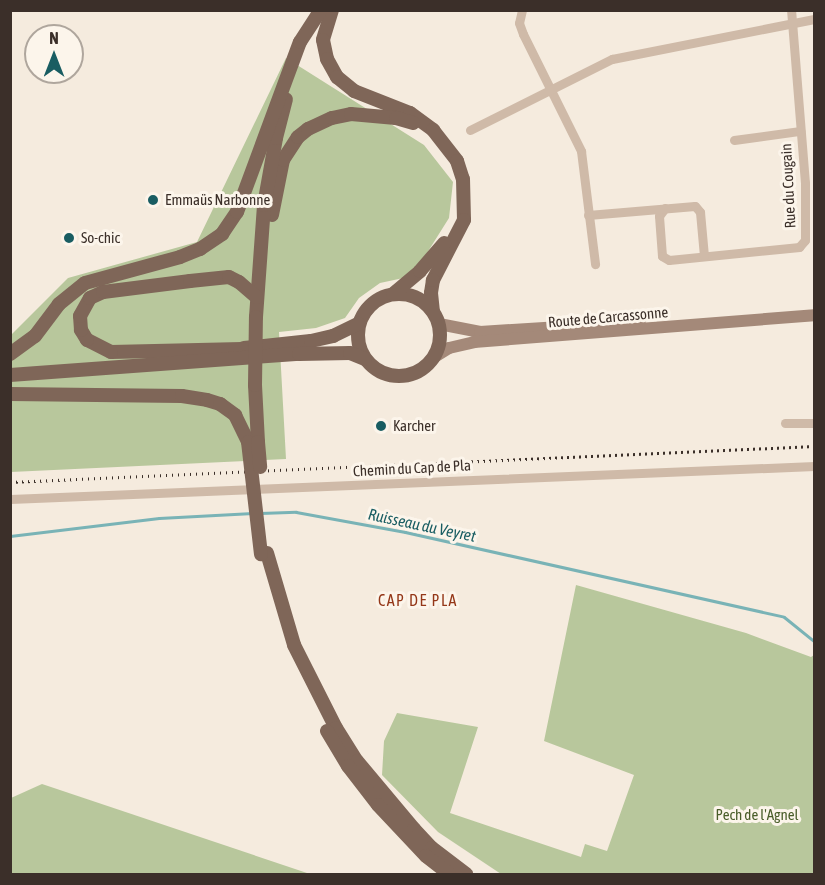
<!DOCTYPE html>
<html>
<head>
<meta charset="utf-8">
<style>
	body { margin:0 }
	#map { position:relative; width:825px; height:885px; overflow:hidden; background:#f5ebde; font-family:"Asap Condensed",sans-serif }
	div>[style] { position:absolute }
	.green>* { inset:0; background:#b8c79c }
	.stream>* { height:3px; margin:-1.5px; padding:0 1.5px; transform-origin:1.5px; border-radius:1.5px; background:#79b3b6 }
	.street>* { height:9px; margin:-4.5px; padding:0 4.5px; transform-origin:4.5px; border-radius:4.5px; background:#cfbaa8 }
	.secondary>* { height:12px; margin:-6px; padding:0 6px; transform-origin:6px; border-radius:6px; background:#a48979 }
	.primary>* { height:14px; margin:-7px; padding:0 7px; transform-origin:7px; border-radius:7px; background:#7f6658 }
	.primary>.ring { margin:-7px; padding:0; box-sizing:content-box; background:none; border:14px solid #7f6658; border-radius:50% }
	.rail>* { height:3px; margin-top:-1.5px; transform-origin:0; background:repeating-linear-gradient(90deg,#3b2f29 0 1.5px,transparent 0 6px) }
	.primary-bridge>* { height:14px; margin:-7px; padding:0 7px; transform-origin:7px; border-radius:7px; background:#7f6658 }
	.dots>* { width:16px; height:16px; translate:-50% -50%; box-sizing:border-box; border:3px solid #fcf5eb; border-radius:50% }
	span { translate:-50% -50%; white-space:nowrap; text-align:center; line-height:1.15; -webkit-text-stroke:6px #fcf5eb; paint-order:stroke }
	.street-label { font-size:15px; color:#3b2f29 }
	.poi-label { font-size:15px; color:#3b2f29 }
	.left { translate:0 -50%; text-align:left }
	.park-label { font-size:15px; color:#495d29 }
	.water-label { font-size:16px; color:#195d62; font-style:italic }
	.neighbourhood-label { font-size:16px; color:#943718; letter-spacing:1.5px }
	.frame { position:absolute; inset:0; border:12px solid #3b2f29; pointer-events:none }
	.north { position:absolute; left:24px; top:24px; width:60px; height:60px; box-sizing:border-box; background:#fcf5eb; border:2px solid #afa69d; border-radius:50%; rotate:0deg; font-size:16px; font-weight:700; line-height:24px; text-align:center; color:#3b2f29 }
	.north::after { content:''; display:block; margin:auto; width:21px; height:27px; background:#195d62; clip-path:polygon(50% 0,100% 100%,50% 72%,0 100%) }
</style>
</head>
<body>
<div id="map">
	<div class="green">
		<i style="clip-path:polygon(286px 58px,424px 145px,453px 182px,449px 218px,427px 253px,408px 277px,380px 283px,359px 298px,345px 318px,316px 328px,279px 332px,286px 459px,11px 472px,10px 336px,68px 278px,197px 242px)"></i>
		<i style="clip-path:polygon(576px 585px,746px 633px,811px 657px,814px 655px,814px 874px,501px 874px,438px 832px,382px 775px,384px 741px,397px 713px,478px 727px,450px 813px,581px 857px,585px 844px,607px 851px,634px 775px,544px 741px)"></i>
		<i style="clip-path:polygon(42px 784px,310px 874px,11px 874px,11px 798px)"></i>
	</div>
	<div class="stream">
		<i style="left:260px;top:513px;width:36px;rotate:-2deg"></i>
		<i style="left:296px;top:512px;width:111px;rotate:10.4deg"></i>
		<i style="left:405px;top:532px;width:388px;rotate:12.6deg"></i>
		<i style="left:784px;top:617px;width:38px;rotate:39deg"></i>
		<i style="left:10px;top:536px;width:150px;rotate:-6.9deg"></i>
		<i style="left:159px;top:518px;width:94px;rotate:-3deg"></i>
	</div>
	<div class="street">
		<i style="left:522px;top:10px;width:13px;rotate:103deg"></i>
		<i style="left:519px;top:23px;width:12px;rotate:70deg"></i>
		<i style="left:523px;top:34px;width:131px;rotate:63.6deg"></i>
		<i style="left:581px;top:151px;width:114px;rotate:82.9deg"></i>
		<i style="left:470px;top:130px;width:159px;rotate:-26.6deg"></i>
		<i style="left:612px;top:59px;width:206px;rotate:-11.2deg"></i>
		<i style="left:734px;top:140px;width:67px;rotate:-7.8deg"></i>
		<i style="left:665px;top:208px;width:10px;rotate:127deg"></i>
		<i style="left:659px;top:216px;width:40px;rotate:85.7deg"></i>
		<i style="left:662px;top:256px;width:8px;rotate:30deg"></i>
		<i style="left:669px;top:260px;width:131px;rotate:-5.7deg"></i>
		<i style="left:799px;top:247px;width:9px;rotate:-49deg"></i>
		<i style="left:805px;top:240px;width:57px;rotate:-90deg"></i>
		<i style="left:805px;top:183px;width:174px;rotate:-94.6deg"></i>
		<i style="left:588px;top:215px;width:107px;rotate:-4.8deg"></i>
		<i style="left:695px;top:206px;width:8px;rotate:50deg"></i>
		<i style="left:700px;top:212px;width:44px;rotate:84.8deg"></i>
		<i style="left:785px;top:423px;width:29px"></i>
		<i style="left:10px;top:499px;width:805px;rotate:-2.35deg"></i>
	</div>
	<div class="secondary">
		<i style="left:439px;top:324px;width:42px;rotate:11deg"></i>
		<i style="left:480px;top:332px;width:160px;rotate:-3.6deg"></i>
		<i style="left:433px;top:358px;width:19px;rotate:-32deg"></i>
		<i style="left:449px;top:348px;width:26px;rotate:-13deg"></i>
		<i style="left:474px;top:342px;width:341px;rotate:-4.5deg"></i>
	</div>
	<div class="primary">
		<i style="left:332px;top:10px;width:31px;rotate:107deg"></i>
		<i style="left:323px;top:40px;width:19px;rotate:78deg"></i>
		<i style="left:327px;top:59px;width:21px;rotate:61deg"></i>
		<i style="left:337px;top:77px;width:22px;rotate:39deg"></i>
		<i style="left:354px;top:91px;width:60px;rotate:21.4deg"></i>
		<i style="left:410px;top:113px;width:29px;rotate:36deg"></i>
		<i style="left:433px;top:130px;width:39px;rotate:52deg"></i>
		<i style="left:457px;top:161px;width:19px;rotate:72deg"></i>
		<i style="left:463px;top:179px;width:41px;rotate:88.6deg"></i>
		<i style="left:464px;top:220px;width:68px;rotate:117.3deg"></i>
		<i style="left:433px;top:280px;width:13px;rotate:99deg"></i>
		<i style="left:431px;top:293px;width:19px;rotate:84deg"></i>
		<i style="left:272px;top:215px;width:56px;rotate:-78.7deg"></i>
		<i style="left:283px;top:160px;width:27px;rotate:-57deg"></i>
		<i style="left:298px;top:137px;width:13px;rotate:-39deg"></i>
		<i style="left:308px;top:129px;width:26px;rotate:-25deg"></i>
		<i style="left:332px;top:118px;width:19px;rotate:-12deg"></i>
		<i style="left:351px;top:114px;width:45px;rotate:5.1deg"></i>
		<i style="left:396px;top:118px;width:18px;rotate:16deg"></i>
		<i class="ring" style="left:358px;top:294px;width:68px;height:68px"></i>
		<i style="left:393px;top:294px;width:35px;rotate:-40deg"></i>
		<i style="left:420px;top:271px;width:37px;rotate:-49deg"></i>
		<i style="left:256px;top:317px;width:112px;rotate:-85.9deg"></i>
		<i style="left:264px;top:205px;width:68px;rotate:-79.8deg"></i>
		<i style="left:276px;top:138px;width:40px;rotate:-75.6deg"></i>
		<i style="left:244px;top:348px;width:67px;rotate:-6deg"></i>
		<i style="left:311px;top:341px;width:23px;rotate:-13deg"></i>
		<i style="left:333px;top:336px;width:28px;rotate:-26deg"></i>
		<i style="left:242px;top:349px;width:131px;rotate:178.7deg"></i>
		<i style="left:111px;top:352px;width:27px;rotate:-153deg"></i>
		<i style="left:87px;top:340px;width:12px;rotate:-121deg"></i>
		<i style="left:81px;top:330px;width:14px;rotate:-94deg"></i>
		<i style="left:80px;top:316px;width:21px;rotate:-61deg"></i>
		<i style="left:90px;top:298px;width:14px;rotate:-25deg"></i>
		<i style="left:103px;top:292px;width:88px;rotate:-7.2deg"></i>
		<i style="left:190px;top:281px;width:39px;rotate:-6deg"></i>
		<i style="left:229px;top:277px;width:11px;rotate:27deg"></i>
		<i style="left:239px;top:282px;width:23px;rotate:41deg"></i>
		<i style="left:10px;top:354px;width:31px;rotate:-36deg"></i>
		<i style="left:35px;top:336px;width:40px;rotate:-53deg"></i>
		<i style="left:59px;top:304px;width:33px;rotate:-39deg"></i>
		<i style="left:85px;top:283px;width:98px;rotate:-15.3deg"></i>
		<i style="left:180px;top:257px;width:22px;rotate:-22deg"></i>
		<i style="left:200px;top:249px;width:27px;rotate:-34deg"></i>
		<i style="left:222px;top:234px;width:27px;rotate:-56deg"></i>
		<i style="left:237px;top:212px;width:181px;rotate:-69.7deg"></i>
		<i style="left:300px;top:42px;width:38px;rotate:-57deg"></i>
		<i style="left:10px;top:375px;width:290px;rotate:-4.2deg"></i>
		<i style="left:299px;top:354px;width:51px;rotate:-1.1deg"></i>
		<i style="left:350px;top:353px;width:16px;rotate:22deg"></i>
		<i style="left:255px;top:385px;width:57px;rotate:87deg"></i>
		<i style="left:10px;top:394px;width:172px;rotate:0.7deg"></i>
		<i style="left:182px;top:396px;width:25px;rotate:9deg"></i>
		<i style="left:207px;top:400px;width:14px;rotate:17deg"></i>
		<i style="left:220px;top:404px;width:19px;rotate:36deg"></i>
		<i style="left:235px;top:415px;width:30px;rotate:64deg"></i>
		<i style="left:267px;top:553px;width:96px;rotate:73.6deg"></i>
		<i style="left:294px;top:645px;width:93px;rotate:63.2deg"></i>
		<i style="left:336px;top:728px;width:39px;rotate:58deg"></i>
		<i style="left:357px;top:761px;width:89px;rotate:50deg"></i>
		<i style="left:414px;top:829px;width:26px;rotate:47deg"></i>
		<i style="left:432px;top:848px;width:43px;rotate:37.4deg"></i>
		<i style="left:327px;top:731px;width:41px;rotate:59deg"></i>
		<i style="left:348px;top:766px;width:49px;rotate:52.4deg"></i>
		<i style="left:378px;top:805px;width:70px;rotate:46.7deg"></i>
		<i style="left:426px;top:856px;width:29px;rotate:38deg"></i>
	</div>
	<div class="rail">
		<i style="left:10px;top:482px;width:805px;rotate:-2.56deg"></i>
	</div>
	<div class="primary-bridge">
		<i style="left:255px;top:385px;width:68px;rotate:-89.2deg"></i>
		<i style="left:248px;top:442px;width:113px;rotate:83.4deg"></i>
		<i style="left:258px;top:442px;width:25px;rotate:85deg"></i>
	</div>
	<div class="dots">
		<i style="left:153px;top:200px;background:#195d62"></i>
		<i style="left:69px;top:238px;background:#195d62"></i>
		<i style="left:381px;top:426px;background:#195d62"></i>
	</div>
	<div class="street-label">
		<span style="left:788px;top:186px;rotate:-93deg">Rue du Cougain</span>
		<span style="left:608px;top:317px;rotate:-5deg">Route de Carcassonne</span>
		<span style="left:412px;top:468px;rotate:-3deg">Chemin du Cap de Pla</span>
	</div>
	<div class="poi-label">
		<span class="left" style="left:165px;top:200px">Emmaüs Narbonne</span>
		<span class="left" style="left:81px;top:238px">So-chic</span>
		<span class="left" style="left:393px;top:426px">Karcher</span>
	</div>
	<div class="park-label">
		<span style="left:757px;top:815px">Pech de l'Agnel</span>
	</div>
	<div class="water-label">
		<span style="left:422px;top:525px;rotate:12deg">Ruisseau du Veyret</span>
	</div>
	<div class="neighbourhood-label">
		<span style="left:418px;top:600px">CAP DE PLA</span>
	</div>
	<div class="frame"></div>
	<div class="north">N</div>
</div>
</body>
</html>
